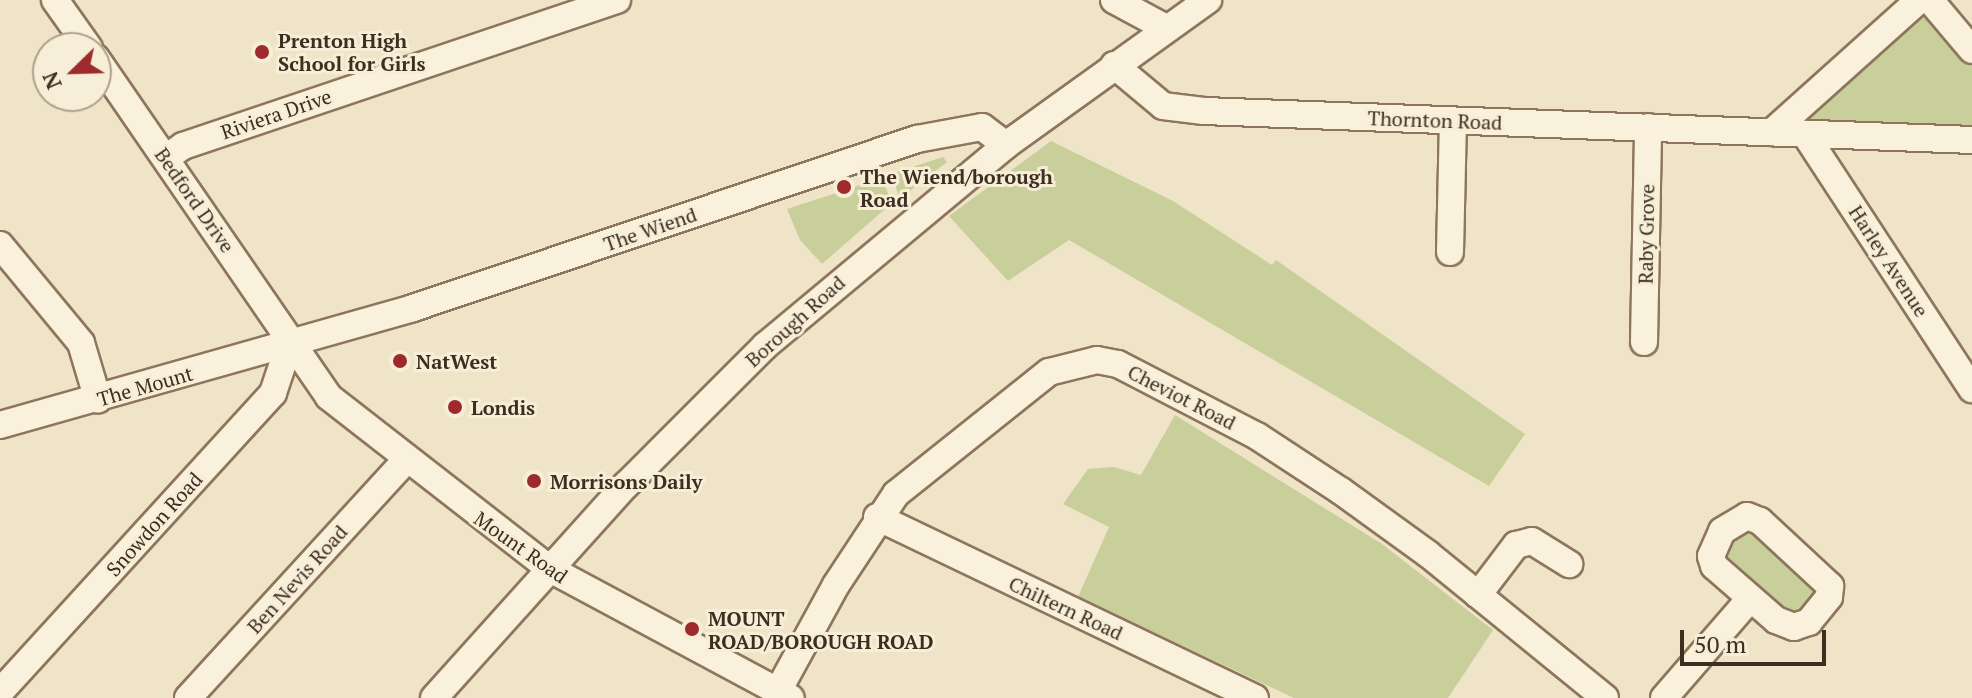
<!DOCTYPE html>
<html>
<head>
<meta charset="utf-8">
<style>
	body { margin:0 }
	#map { position:relative; width:1972px; height:698px; overflow:hidden; background:#f0e4c8; font-family:"PT Serif",serif }
	div>[style] { position:absolute }
	.green>* { inset:0; background:#c9cf9b }
	.roads { filter:drop-shadow(2px 0 #8d765c) drop-shadow(-2px 0 #8d765c) drop-shadow(0 2px #8d765c) drop-shadow(0 -2px #8d765c) }
	.minor>* { height:26px; margin:-13px; padding:0 13px; transform-origin:13px; border-radius:13px; background:#faf1dc }
	.dots>* { width:22px; height:22px; translate:-50% -50%; box-sizing:border-box; border:4px solid #f7eed8; border-radius:50% }
	span { translate:-50% -50%; white-space:nowrap; text-align:center; line-height:1.15; -webkit-text-stroke:6px #f7eed8; paint-order:stroke }
	.poi-label { font-size:20px; color:#3d2e20; font-weight:700 }
	.left { translate:0 -50%; text-align:left }
	.street-label { font-size:20px; color:#3d2e20 }
	.north { position:absolute; left:32px; top:32px; width:80px; height:80px; box-sizing:border-box; background:#f7eed8; border:2px solid #ada18e; border-radius:50%; rotate:247deg; font-size:22px; font-weight:700; line-height:32px; text-align:center; color:#3d2e20 }
	.north::after { content:''; display:block; margin:auto; width:28px; height:36px; background:#9e2a2b; clip-path:polygon(50% 0,100% 100%,50% 72%,0 100%) }
	.scale { position:absolute; left:1680px; top:630px; width:146px; height:36px; box-sizing:border-box; border:4px solid #3d2e20; border-top:0; padding-left:10px; font-size:24px; line-height:28px; white-space:nowrap; color:#3d2e20; -webkit-text-stroke:6px #f7eed8; paint-order:stroke }
</style>
</head>
<body>
<div id="map">
	<div class="green">
		<i style="clip-path:polygon(1926px 6px,1972px 60px,1972px 128px,1806px 120px,1802px 114px)"></i>
		<i style="clip-path:polygon(1051px 141px,1173px 201px,1272px 265px,1276px 260px,1525px 434px,1489px 486px,1069px 240px,1008px 281px,949px 216px)"></i>
		<i style="clip-path:polygon(943px 157px,947px 162px,900px 199px,891px 174px)"></i>
		<i style="clip-path:polygon(882px 178px,892px 203px,822px 264px,800px 240px,787px 209px)"></i>
		<i style="clip-path:polygon(1175px 415px,1382px 544px,1493px 630px,1448px 698px,1294px 698px,1078px 597px,1109px 527px,1063px 504px,1088px 469px,1114px 467px,1141px 475px)"></i>
		<i style="clip-path:polygon(1744px 523px,1825px 590px,1796px 621px,1721px 559px,1727px 537px)"></i>
	</div>
	<div class="roads">
		<div class="minor">
			<i style="left:55px;top:0;width:59px;rotate:54.7deg"></i>
			<i style="left:1114px;top:0;width:59px;rotate:28.3deg"></i>
			<i style="left:1930px;top:0;width:65px;rotate:50deg"></i>
			<i style="left:96px;top:58px;width:411px;rotate:55.5deg"></i>
			<i style="left:329px;top:397px;width:280px;rotate:37.9deg"></i>
			<i style="left:550px;top:569px;width:273px;rotate:28.2deg"></i>
			<i style="left:1114px;top:65px;width:64px;rotate:39.9deg"></i>
			<i style="left:1163px;top:106px;width:41px;rotate:7deg"></i>
			<i style="left:1204px;top:111px;width:769px;rotate:2.16deg"></i>
			<i style="left:1772px;top:132px;width:198px;rotate:-41.9deg"></i>
			<i style="left:1805px;top:134px;width:305px;rotate:56.8deg"></i>
			<i style="left:166px;top:158px;width:21px;rotate:-35deg"></i>
			<i style="left:183px;top:146px;width:458px;rotate:-18.6deg"></i>
			<i style="left:0;top:245px;width:127px;rotate:50.4deg"></i>
			<i style="left:81px;top:343px;width:59px;rotate:73.4deg"></i>
			<i style="left:1450px;top:252px;width:131px;rotate:-88.7deg"></i>
			<i style="left:1644px;top:342px;width:215px;rotate:-88.9deg"></i>
			<i style="left:0;top:425px;width:429px;rotate:-15.8deg"></i>
			<i style="left:413px;top:308px;width:532px;rotate:-18.54deg"></i>
			<i style="left:917px;top:139px;width:66px;rotate:-10.5deg"></i>
			<i style="left:982px;top:127px;width:30px;rotate:37deg"></i>
			<i style="left:1747px;top:516px;width:14px;rotate:21deg"></i>
			<i style="left:1760px;top:521px;width:96px;rotate:42.9deg"></i>
			<i style="left:1830px;top:586px;width:11px;rotate:95deg"></i>
			<i style="left:1829px;top:597px;width:32px;rotate:129deg"></i>
			<i style="left:1809px;top:622px;width:16px;rotate:162deg"></i>
			<i style="left:1794px;top:627px;width:19px;rotate:-159deg"></i>
			<i style="left:1776px;top:620px;width:82px;rotate:-138.9deg"></i>
			<i style="left:1714px;top:566px;width:10px;rotate:-107deg"></i>
			<i style="left:1711px;top:556px;width:27px;rotate:-66deg"></i>
			<i style="left:1722px;top:531px;width:29px;rotate:-31deg"></i>
			<i style="left:877px;top:517px;width:419px;rotate:25.6deg"></i>
			<i style="left:1478px;top:595px;width:63px;rotate:-52.8deg"></i>
			<i style="left:1516px;top:545px;width:16px;rotate:-14deg"></i>
			<i style="left:1532px;top:541px;width:44px;rotate:31.9deg"></i>
			<i style="left:778px;top:691px;width:121px;rotate:-61.3deg"></i>
			<i style="left:836px;top:585px;width:109px;rotate:-56.6deg"></i>
			<i style="left:896px;top:494px;width:196px;rotate:-38.6deg"></i>
			<i style="left:1049px;top:372px;width:49px;rotate:-14deg"></i>
			<i style="left:1097px;top:360px;width:21px;rotate:11deg"></i>
			<i style="left:1118px;top:364px;width:157px;rotate:27.4deg"></i>
			<i style="left:1257px;top:436px;width:100px;rotate:33.2deg"></i>
			<i style="left:1341px;top:491px;width:107px;rotate:35.9deg"></i>
			<i style="left:1428px;top:554px;width:228px;rotate:39.1deg"></i>
			<i style="left:0;top:692px;width:405px;rotate:-47.6deg"></i>
			<i style="left:273px;top:393px;width:51px;rotate:-71.6deg"></i>
			<i style="left:188px;top:698px;width:323px;rotate:-47.5deg"></i>
			<i style="left:434px;top:698px;width:287px;rotate:-48deg"></i>
			<i style="left:626px;top:485px;width:197px;rotate:-45deg"></i>
			<i style="left:765px;top:346px;width:314px;rotate:-39.8deg"></i>
			<i style="left:1006px;top:145px;width:249px;rotate:-35.7deg"></i>
			<i style="left:1664px;top:698px;width:128px;rotate:-49.1deg"></i>
		</div>
	</div>
	<div class="dots">
		<i style="left:262px;top:52px;background:#9e2a2b"></i>
		<i style="left:844px;top:187px;background:#9e2a2b"></i>
		<i style="left:400px;top:361px;background:#9e2a2b"></i>
		<i style="left:455px;top:407px;background:#9e2a2b"></i>
		<i style="left:534px;top:481px;background:#9e2a2b"></i>
		<i style="left:692px;top:629px;background:#9e2a2b"></i>
	</div>
	<div class="poi-label">
		<span class="left" style="left:278px;top:52px">Prenton High<br>School for Girls</span>
		<span class="left" style="left:860px;top:188px">The Wiend/borough<br>Road</span>
		<span class="left" style="left:416px;top:361px">NatWest</span>
		<span class="left" style="left:471px;top:407px">Londis</span>
		<span class="left" style="left:550px;top:481px">Morrisons Daily</span>
		<span class="left" style="left:708px;top:630px">MOUNT<br>ROAD/BOROUGH ROAD</span>
	</div>
	<div class="street-label">
		<span style="left:276px;top:114px;rotate:-19deg">Riviera Drive</span>
		<span style="left:1435px;top:120px;rotate:2deg">Thornton Road</span>
		<span style="left:195px;top:200px;rotate:55deg">Bedford Drive</span>
		<span style="left:650px;top:229px;rotate:-19deg">The Wiend</span>
		<span style="left:1646px;top:234px;rotate:-89deg">Raby Grove</span>
		<span style="left:1889px;top:261px;rotate:57deg">Harley Avenue</span>
		<span style="left:795px;top:321px;rotate:-42deg">Borough Road</span>
		<span style="left:145px;top:386px;rotate:-16deg">The Mount</span>
		<span style="left:1182px;top:397px;rotate:27deg">Cheviot Road</span>
		<span style="left:154px;top:524px;rotate:-48deg">Snowdon Road</span>
		<span style="left:521px;top:547px;rotate:35deg">Mount Road</span>
		<span style="left:297px;top:579px;rotate:-48deg">Ben Nevis Road</span>
		<span style="left:1066px;top:608px;rotate:25deg">Chiltern Road</span>
	</div>
	<div class="north">N</div>
	<div class="scale">50 m</div>
</div>
</body>
</html>
